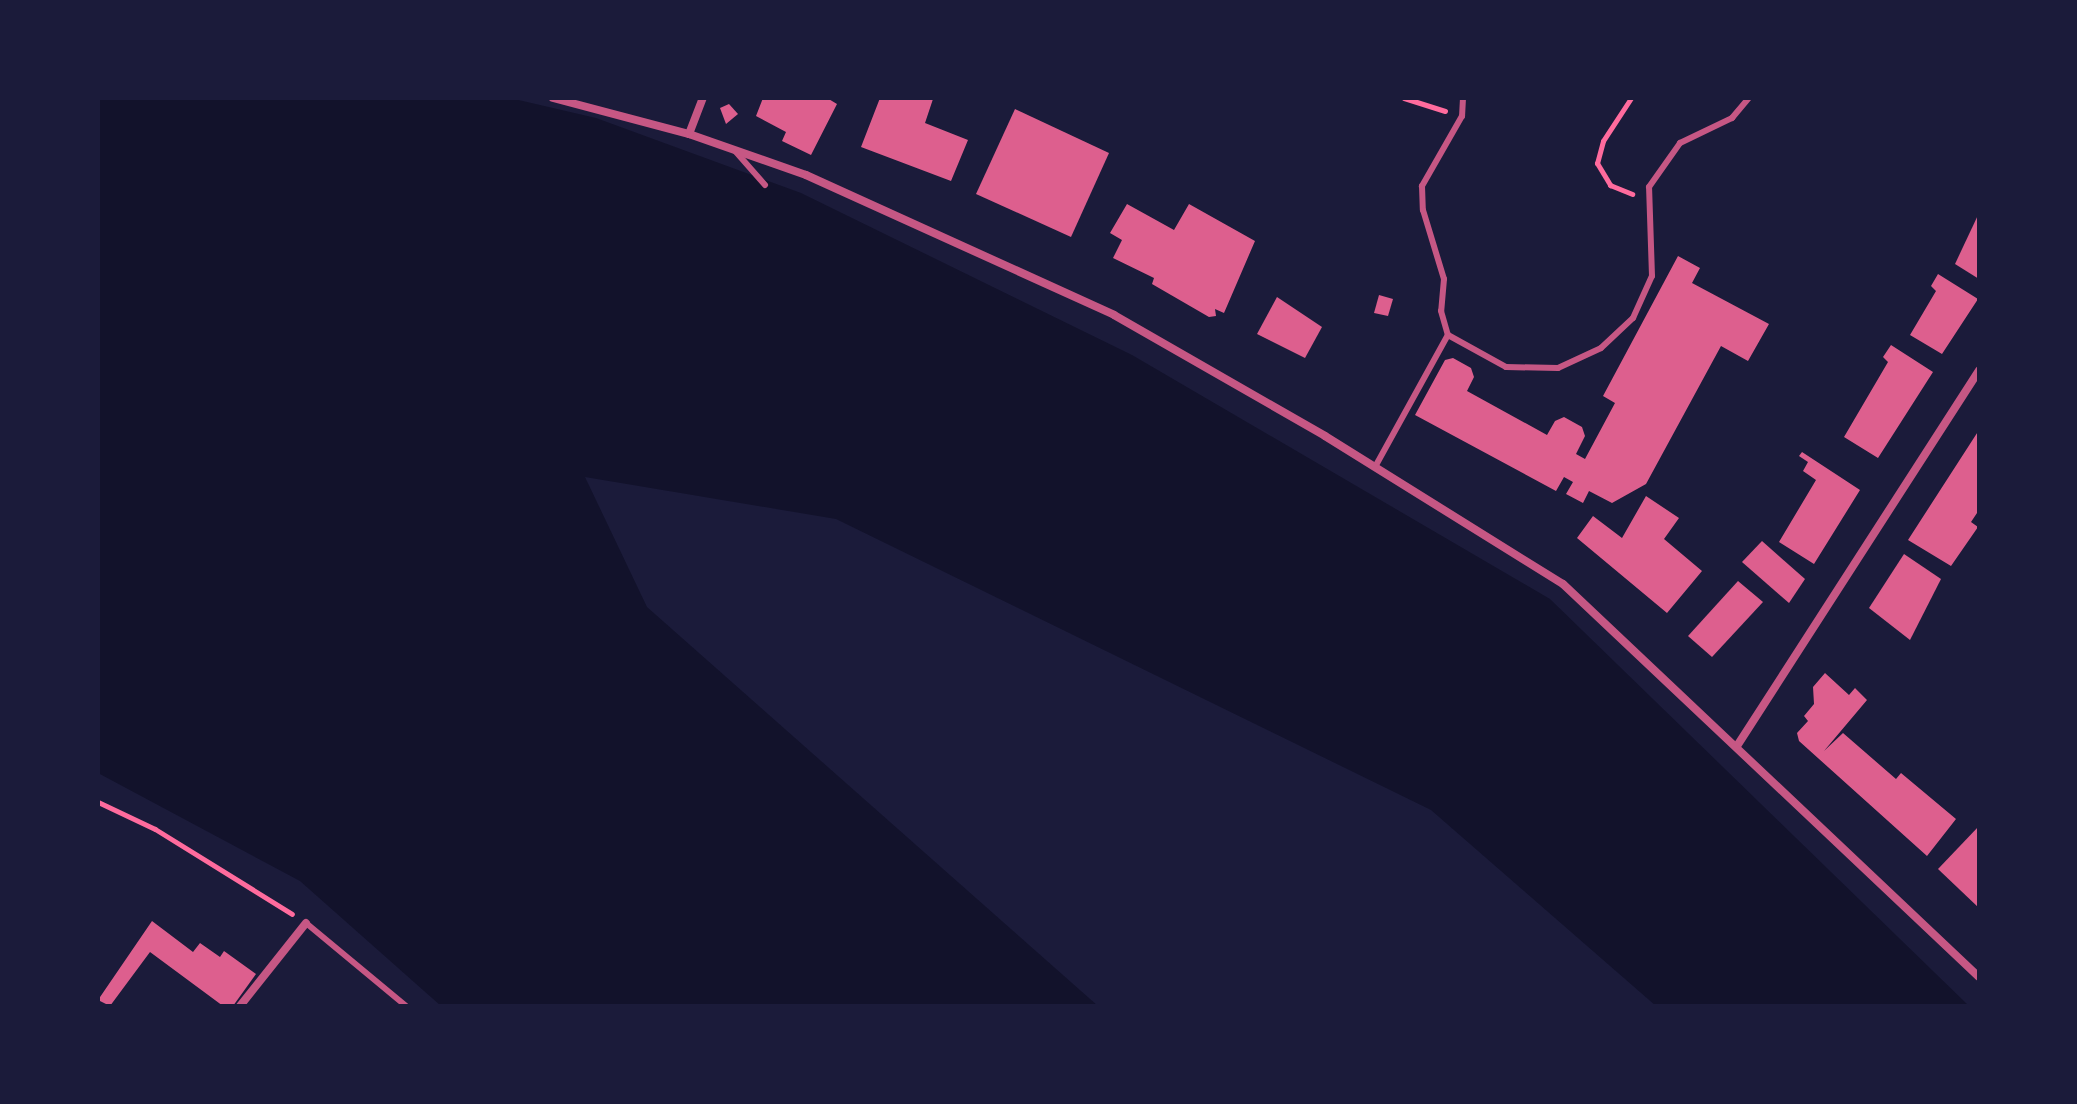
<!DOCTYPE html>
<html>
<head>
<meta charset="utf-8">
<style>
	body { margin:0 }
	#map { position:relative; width:2077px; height:1104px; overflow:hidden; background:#1b1b3a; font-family:Signika,sans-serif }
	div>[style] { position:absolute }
	.water>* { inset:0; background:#12122b }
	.building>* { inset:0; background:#dd5f8e }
	.path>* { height:5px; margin:-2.5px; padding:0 2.5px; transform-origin:2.5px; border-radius:2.5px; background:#ff6b9d }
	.service>* { height:6px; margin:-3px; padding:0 3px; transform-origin:3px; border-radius:3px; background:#c65784 }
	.minor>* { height:8px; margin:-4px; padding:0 4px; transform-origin:4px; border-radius:4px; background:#c65784 }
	span { translate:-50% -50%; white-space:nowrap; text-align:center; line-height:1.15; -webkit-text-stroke:8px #1b1b3a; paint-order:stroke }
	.frame { position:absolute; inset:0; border:100px solid #1b1b3a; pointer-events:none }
</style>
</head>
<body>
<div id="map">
	<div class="water">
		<i style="clip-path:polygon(98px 98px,510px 98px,596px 118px,801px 193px,1132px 355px,1550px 599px,1969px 1006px,1656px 1006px,1431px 810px,836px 519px,585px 477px,647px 607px,1098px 1006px,441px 1006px,300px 881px,98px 773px)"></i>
	</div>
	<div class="building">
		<i style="clip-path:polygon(763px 98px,827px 98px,837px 104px,811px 155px,782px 141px,786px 132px,756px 116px)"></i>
		<i style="clip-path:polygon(880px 98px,933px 99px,925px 123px,968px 140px,951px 181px,861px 147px)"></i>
		<i style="clip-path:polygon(729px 104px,738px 114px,726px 124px,720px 108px)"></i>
		<i style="clip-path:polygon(1015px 109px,1109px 153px,1071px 237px,976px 194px)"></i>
		<i style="clip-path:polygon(1127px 204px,1174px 230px,1189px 204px,1255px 241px,1224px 313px,1215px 309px,1216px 316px,1209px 317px,1152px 284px,1154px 278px,1113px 258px,1122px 240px,1110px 233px)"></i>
		<i style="clip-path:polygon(1979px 213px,1979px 279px,1955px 264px)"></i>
		<i style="clip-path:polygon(1678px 256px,1700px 268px,1692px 283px,1769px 324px,1748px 361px,1721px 346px,1646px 484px,1612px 503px,1589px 491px,1583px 503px,1566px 494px,1573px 482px,1564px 477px,1556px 491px,1415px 415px,1445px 360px,1453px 358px,1471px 368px,1474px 377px,1467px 391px,1547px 435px,1555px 421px,1564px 417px,1582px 427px,1585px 436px,1576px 454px,1585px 459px,1615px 403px,1603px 396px)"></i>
		<i style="clip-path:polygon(1938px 274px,1978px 299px,1942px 354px,1910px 335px,1936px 291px,1931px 286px)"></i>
		<i style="clip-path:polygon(1379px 295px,1393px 299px,1388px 316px,1374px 313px)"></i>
		<i style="clip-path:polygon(1277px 297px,1322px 327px,1305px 358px,1257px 334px)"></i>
		<i style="clip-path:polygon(1891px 345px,1933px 372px,1878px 458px,1844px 437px,1888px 362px,1883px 357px)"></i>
		<i style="clip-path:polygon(1979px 430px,1979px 510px,1971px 522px,1978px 527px,1951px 566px,1908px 540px)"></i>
		<i style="clip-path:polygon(1802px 452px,1860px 490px,1814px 564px,1779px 542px,1816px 480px,1803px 471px,1808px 462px,1799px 456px)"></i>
		<i style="clip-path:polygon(1646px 496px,1679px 518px,1664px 539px,1702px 571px,1667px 613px,1577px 538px,1593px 516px,1622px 538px)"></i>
		<i style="clip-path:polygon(1762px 541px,1805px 579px,1789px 603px,1742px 562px)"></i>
		<i style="clip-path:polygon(1904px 554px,1941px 579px,1910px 640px,1869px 608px)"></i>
		<i style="clip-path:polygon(1738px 581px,1763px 602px,1712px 657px,1688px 636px)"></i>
		<i style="clip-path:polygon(1825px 673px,1849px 695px,1855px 688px,1867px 700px,1824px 751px,1843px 733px,1896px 779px,1901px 773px,1956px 819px,1927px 856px,1799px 741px,1797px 733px,1808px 721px,1804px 716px,1814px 704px,1813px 687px)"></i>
		<i style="clip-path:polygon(1979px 826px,1979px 908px,1938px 869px)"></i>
		<i style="clip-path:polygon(152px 921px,193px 952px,200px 943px,220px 957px,224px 951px,256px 974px,233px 1006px,223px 1006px,150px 952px,110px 1006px,98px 1000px)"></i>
	</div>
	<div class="path">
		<i style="left:1404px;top:98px;width:43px;rotate:17.6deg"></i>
		<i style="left:1631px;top:98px;width:51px;rotate:123.1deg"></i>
		<i style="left:1603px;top:141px;width:23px;rotate:105deg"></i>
		<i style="left:1597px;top:163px;width:26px;rotate:59deg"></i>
		<i style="left:1610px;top:185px;width:24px;rotate:22deg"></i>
		<i style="left:98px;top:802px;width:63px;rotate:25.3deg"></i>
		<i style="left:155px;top:829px;width:161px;rotate:31.8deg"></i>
	</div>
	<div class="service">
		<i style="left:1463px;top:98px;width:18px;rotate:93deg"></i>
		<i style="left:1462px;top:116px;width:81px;rotate:119.7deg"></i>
		<i style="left:1422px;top:186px;width:24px;rotate:88deg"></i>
		<i style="left:1423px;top:210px;width:72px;rotate:73.1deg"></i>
		<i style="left:1444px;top:279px;width:32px;rotate:95deg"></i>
		<i style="left:1441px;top:311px;width:25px;rotate:74deg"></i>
		<i style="left:1448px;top:335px;width:66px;rotate:28.9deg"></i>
		<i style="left:1506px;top:367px;width:52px;rotate:1.1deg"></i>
		<i style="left:1558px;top:368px;width:47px;rotate:-24.9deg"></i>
		<i style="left:1601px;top:348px;width:44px;rotate:-43.2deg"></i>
		<i style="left:1633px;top:318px;width:46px;rotate:-65.7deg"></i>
		<i style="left:1652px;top:276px;width:89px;rotate:-91.9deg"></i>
		<i style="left:1649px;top:187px;width:54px;rotate:-54.8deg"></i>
		<i style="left:1680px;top:143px;width:58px;rotate:-25.7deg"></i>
		<i style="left:1732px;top:118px;width:26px;rotate:-50deg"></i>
		<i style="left:736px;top:152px;width:44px;rotate:48.7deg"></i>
		<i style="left:1375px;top:467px;width:151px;rotate:-61.1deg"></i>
		<i style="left:306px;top:923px;width:130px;rotate:39.7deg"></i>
	</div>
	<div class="minor">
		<i style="left:553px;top:98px;width:141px;rotate:14.8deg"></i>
		<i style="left:689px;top:134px;width:124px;rotate:19.3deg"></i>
		<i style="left:806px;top:175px;width:338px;rotate:24.4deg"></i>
		<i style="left:1114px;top:315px;width:243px;rotate:29.8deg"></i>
		<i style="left:1325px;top:436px;width:280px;rotate:31.9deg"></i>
		<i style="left:1563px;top:584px;width:572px;rotate:43.37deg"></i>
		<i style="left:689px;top:134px;width:39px;rotate:-69deg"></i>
		<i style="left:1737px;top:746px;width:447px;rotate:-57.2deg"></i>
		<i style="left:240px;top:1006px;width:106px;rotate:-51.5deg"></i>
	</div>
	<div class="frame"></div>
</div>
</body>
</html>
